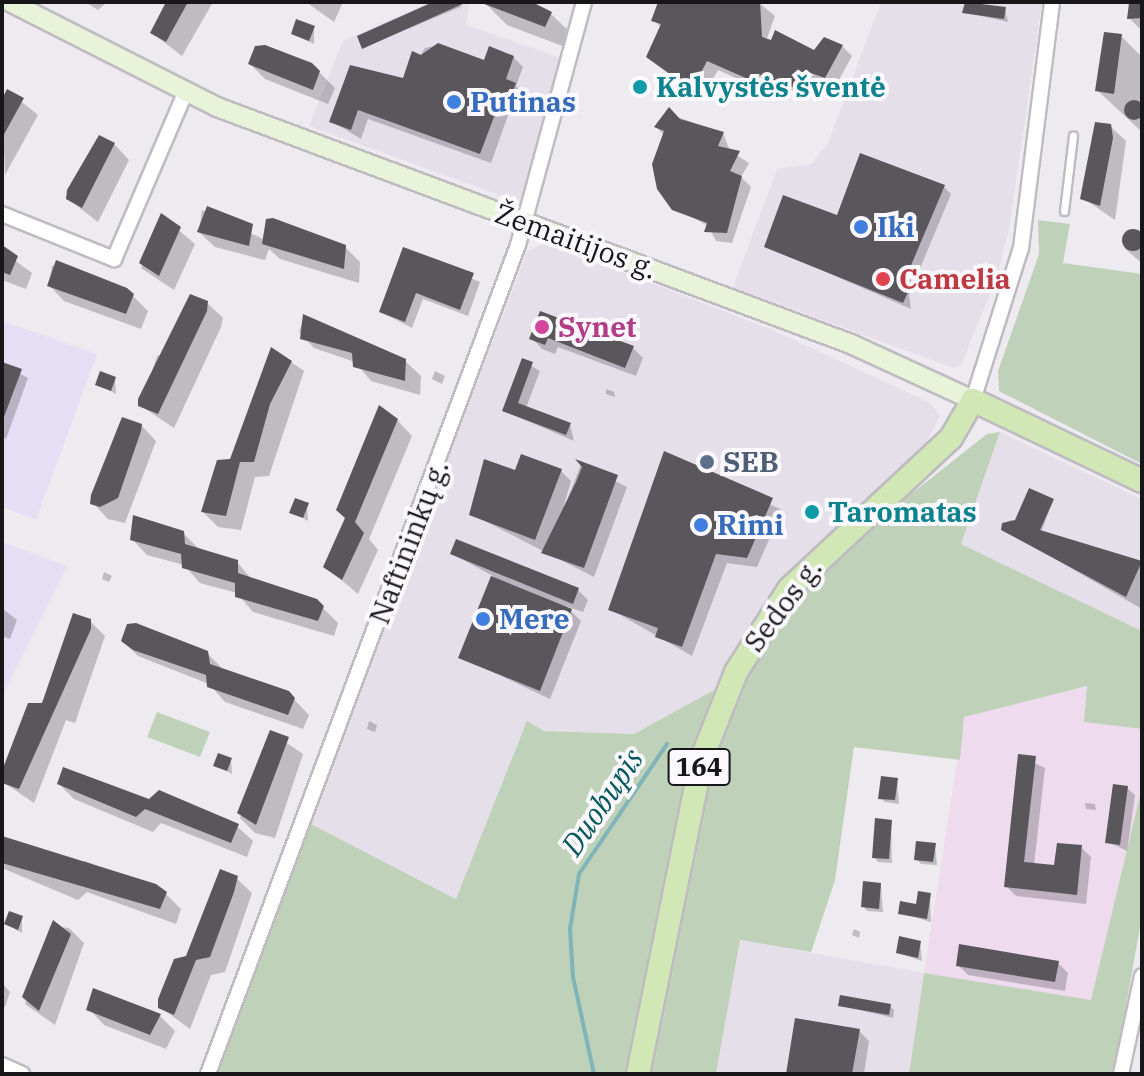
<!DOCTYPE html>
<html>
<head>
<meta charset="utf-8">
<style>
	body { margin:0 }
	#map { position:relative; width:1144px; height:1076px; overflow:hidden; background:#eeebf0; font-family:"IBM Plex Serif",serif }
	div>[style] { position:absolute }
	.built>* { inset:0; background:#e5dfea }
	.industrial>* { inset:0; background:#eedcee }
	.education>* { inset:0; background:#e6def4 }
	.green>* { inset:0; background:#c0d1ba }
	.shadow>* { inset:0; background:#0003 }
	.stream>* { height:4px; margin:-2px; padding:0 2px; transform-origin:2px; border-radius:2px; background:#7fb5b9 }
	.building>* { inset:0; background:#59575b }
	.round { border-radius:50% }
	.roads { filter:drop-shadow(2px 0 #bebcc0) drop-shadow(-2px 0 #bebcc0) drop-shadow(0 2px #bebcc0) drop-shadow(0 -2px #bebcc0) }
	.service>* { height:7px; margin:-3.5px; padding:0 3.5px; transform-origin:3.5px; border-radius:3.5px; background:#fff }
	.minor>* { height:14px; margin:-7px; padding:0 7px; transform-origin:7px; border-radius:7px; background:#fff }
	.secondary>* { height:18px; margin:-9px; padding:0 9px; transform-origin:9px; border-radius:9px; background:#e8f3da }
	.primary>* { height:22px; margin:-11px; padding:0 11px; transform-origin:11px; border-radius:11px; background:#d1e7b6 }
	.dots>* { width:22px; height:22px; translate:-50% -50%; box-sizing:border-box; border:4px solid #fbf9fd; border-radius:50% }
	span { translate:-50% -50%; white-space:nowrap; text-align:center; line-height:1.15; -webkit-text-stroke:8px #fbf9fd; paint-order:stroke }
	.shield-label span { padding:2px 6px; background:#fbf9fd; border:2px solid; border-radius:6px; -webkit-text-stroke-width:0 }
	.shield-label { font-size:26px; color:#171618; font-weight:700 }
	.culture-label { font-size:28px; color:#0d838f; font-weight:700 }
	.left { translate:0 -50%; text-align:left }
	.shop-label { font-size:28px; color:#366cbe; font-weight:700 }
	.street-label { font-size:28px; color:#171618 }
	.health-label { font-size:28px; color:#be3a42; font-weight:700 }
	.hotel-label { font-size:28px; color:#b23c85; font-weight:700 }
	.service-label { font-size:28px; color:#4e5e75; font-weight:700 }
	.water-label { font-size:30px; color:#06585d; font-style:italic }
	.frame { position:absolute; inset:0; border:4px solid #171618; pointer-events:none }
</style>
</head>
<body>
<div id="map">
	<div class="built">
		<i style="clip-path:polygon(429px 2px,470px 2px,466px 25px,563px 59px,521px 203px,309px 126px,343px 41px)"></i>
		<i style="clip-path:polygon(881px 2px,1042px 2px,1009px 230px,996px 280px,961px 365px,953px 368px,733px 287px,777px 169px,811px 164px,828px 143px)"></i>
		<i style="clip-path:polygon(545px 242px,768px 328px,929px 402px,940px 416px,919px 457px,795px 565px,714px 690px,634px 734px,544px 731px,527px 722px,457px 899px,309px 823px,527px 252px)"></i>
		<i style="clip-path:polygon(1000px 432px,1142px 499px,1142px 631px,961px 544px)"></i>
		<i style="clip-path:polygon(740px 940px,924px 973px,909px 1074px,716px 1074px)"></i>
	</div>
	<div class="industrial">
		<i style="clip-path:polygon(1088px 686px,1084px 722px,1142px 729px,1142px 787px,1091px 1001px,924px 973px,964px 717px)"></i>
	</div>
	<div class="education">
		<i style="clip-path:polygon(2px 321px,97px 354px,36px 520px,2px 507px)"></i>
		<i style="clip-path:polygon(2px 542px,67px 566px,2px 696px)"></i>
	</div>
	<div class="green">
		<i style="clip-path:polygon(1038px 220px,1070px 224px,1063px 263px,1142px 274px,1142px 464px,999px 391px,998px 371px,1039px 254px)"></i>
		<i style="clip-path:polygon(1000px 432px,961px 544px,1142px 631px,1142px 729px,1084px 722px,1087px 686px,964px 717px,960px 760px,854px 747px,835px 880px,811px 952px,740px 940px,716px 1074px,648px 1074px,696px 809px,750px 669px,810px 582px,868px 528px,987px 434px)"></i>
		<i style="clip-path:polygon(714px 690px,679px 804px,627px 1074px,213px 1074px,309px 823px,456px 899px,527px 721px,544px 731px,634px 734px)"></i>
		<i style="clip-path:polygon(157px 712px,210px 732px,200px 757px,147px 737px)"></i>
		<i style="clip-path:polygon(1142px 787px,1140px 927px,1114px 1074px,909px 1074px,924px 973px,1091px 1000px)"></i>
	</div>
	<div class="shadow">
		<i style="clip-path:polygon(85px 2px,107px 2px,98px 10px)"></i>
		<i style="clip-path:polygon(167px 2px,213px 2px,182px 56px,152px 33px)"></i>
		<i style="clip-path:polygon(306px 2px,343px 2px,334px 22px)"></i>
		<i style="clip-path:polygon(438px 2px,463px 6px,364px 47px)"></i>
		<i style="clip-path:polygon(484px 2px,524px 2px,551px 14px,574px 36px,568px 48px,507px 25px)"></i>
		<i style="clip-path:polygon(670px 2px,758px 2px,775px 16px,766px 41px,814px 52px,842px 46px,852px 56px,835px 87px,818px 80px,811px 98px,770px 83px,767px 92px,718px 70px,702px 98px,649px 57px,661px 28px,654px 20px)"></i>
		<i style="clip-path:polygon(1140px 3px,1142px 3px,1142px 31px,1129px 18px,1130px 5px)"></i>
		<i style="clip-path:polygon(1005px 9px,1008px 22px,964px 12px)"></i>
		<i style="clip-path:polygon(314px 27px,314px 44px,293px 34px)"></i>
		<i style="clip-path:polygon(1121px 36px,1142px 57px,1142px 132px,1097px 90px)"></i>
		<i style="clip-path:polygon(438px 45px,485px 63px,513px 57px,523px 67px,516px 86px,525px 95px,518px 113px,510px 110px,491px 163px,368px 119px,361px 139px,331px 121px,404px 80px,425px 48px)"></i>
		<i style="clip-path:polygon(250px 64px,319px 72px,335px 88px,328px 104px,265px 79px)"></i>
		<i style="clip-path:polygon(8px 91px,38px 115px,5px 175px,2px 97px)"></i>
		<i style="clip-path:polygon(666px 113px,723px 133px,730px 151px,749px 163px,741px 177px,751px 187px,732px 243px,716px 241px,708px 226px,674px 207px,665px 136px,656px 127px)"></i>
		<i style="clip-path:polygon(1110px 126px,1126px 141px,1115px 220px,1083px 198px)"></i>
		<i style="clip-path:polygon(114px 144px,129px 160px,98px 222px,68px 199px)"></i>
		<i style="clip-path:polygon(944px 187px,951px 194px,909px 295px,911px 309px,766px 246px)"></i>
		<i style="clip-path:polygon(202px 210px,265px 240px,345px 247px,360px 262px,359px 283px,280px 259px,269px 249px,265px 260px,215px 247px,199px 232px)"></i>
		<i style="clip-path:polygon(162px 216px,195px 244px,174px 290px,141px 268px)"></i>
		<i style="clip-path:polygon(1127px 232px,1142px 234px,1142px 263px,1124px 248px)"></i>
		<i style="clip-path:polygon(405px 249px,480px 282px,468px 316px,423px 299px,412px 328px,381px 312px)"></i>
		<i style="clip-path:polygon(2px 251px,32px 273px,26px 289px,2px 280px)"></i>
		<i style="clip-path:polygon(52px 265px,133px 296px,148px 311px,141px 329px,64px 301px,49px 285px)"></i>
		<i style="clip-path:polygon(207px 303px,223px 318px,221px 327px,174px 428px,141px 406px,157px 356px,169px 353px)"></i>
		<i style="clip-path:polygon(541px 313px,633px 348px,643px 358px,636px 376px,558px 347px,555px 354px,542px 349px,532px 338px)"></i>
		<i style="clip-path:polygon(304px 317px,405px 361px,421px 376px,420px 395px,371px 381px,355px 362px,314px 348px,299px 332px)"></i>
		<i style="clip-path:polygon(272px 349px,304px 371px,269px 476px,255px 477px,241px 530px,218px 527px,203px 512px,232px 461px)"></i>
		<i style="clip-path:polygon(523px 361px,540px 371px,526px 408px,570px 424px,574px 441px,504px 411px)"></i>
		<i style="clip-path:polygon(2px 364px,28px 378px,6px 439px,2px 437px)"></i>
		<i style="clip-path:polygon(435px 371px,445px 376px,442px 384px,432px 379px)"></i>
		<i style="clip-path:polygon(115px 378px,116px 394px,98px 384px)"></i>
		<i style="clip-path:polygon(606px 389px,614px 392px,615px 397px,606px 394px)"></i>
		<i style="clip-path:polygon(397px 420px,412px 436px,369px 539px,378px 550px,358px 594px,326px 567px)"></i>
		<i style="clip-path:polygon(141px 425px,156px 441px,125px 523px,108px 519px,93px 503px)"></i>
		<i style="clip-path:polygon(666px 454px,782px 510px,757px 567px,727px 563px,692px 656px,610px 609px)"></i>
		<i style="clip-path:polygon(581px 464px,627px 487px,594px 577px,471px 514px,516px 473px,561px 471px,571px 481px,560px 519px)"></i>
		<i style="clip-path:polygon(1053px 500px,1041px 533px,1141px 563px,1142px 609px,1004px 530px,1010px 520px,1025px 527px)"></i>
		<i style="clip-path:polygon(307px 505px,308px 521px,292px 512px)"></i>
		<i style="clip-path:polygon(813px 508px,818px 513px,813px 519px,808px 514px)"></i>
		<i style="clip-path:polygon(183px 533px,199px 549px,237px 562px,253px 581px,323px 608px,338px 623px,334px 636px,253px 612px,237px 593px,200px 583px,184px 565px,147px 555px,132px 539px)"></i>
		<i style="clip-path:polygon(452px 554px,578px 590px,588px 600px,583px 612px,566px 606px,581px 621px,550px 699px,461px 657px,493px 576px)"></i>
		<i style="clip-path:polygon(104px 572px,112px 576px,109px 582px,102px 579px)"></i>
		<i style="clip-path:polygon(2px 608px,17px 620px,10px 639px,2px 636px)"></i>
		<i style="clip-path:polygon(90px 621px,105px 636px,75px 723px,66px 720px,34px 803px,3px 782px)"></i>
		<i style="clip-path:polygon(123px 641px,207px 653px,223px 669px,288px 693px,309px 715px,303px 729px,225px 702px,209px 684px,138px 656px)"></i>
		<i style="clip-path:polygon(369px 721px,377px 725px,375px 732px,367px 729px)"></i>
		<i style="clip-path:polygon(272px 733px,303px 754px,275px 838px,255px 833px,240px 818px)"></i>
		<i style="clip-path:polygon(1020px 756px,1045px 768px,1034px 865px,1056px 867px,1081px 847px,1091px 857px,1086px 904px,1016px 896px,1006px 886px)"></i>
		<i style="clip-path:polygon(231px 760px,232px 774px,215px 765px)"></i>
		<i style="clip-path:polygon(65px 769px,149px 801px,159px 793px,230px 820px,253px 841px,247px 857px,161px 823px,153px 832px,74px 799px,59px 784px)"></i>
		<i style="clip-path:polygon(897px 780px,899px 804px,885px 802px,880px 798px)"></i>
		<i style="clip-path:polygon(1127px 788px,1135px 795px,1127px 851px,1108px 842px)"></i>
		<i style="clip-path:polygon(1085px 803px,1095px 804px,1096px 810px,1086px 809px)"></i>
		<i style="clip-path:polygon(891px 822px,892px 863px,878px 862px,874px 857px)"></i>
		<i style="clip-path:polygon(2px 840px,77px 866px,85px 861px,165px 893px,181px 909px,176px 924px,87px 892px,78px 900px,2px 868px)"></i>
		<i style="clip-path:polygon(935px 844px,937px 865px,921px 864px,916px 859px)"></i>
		<i style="clip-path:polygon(236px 878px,252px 893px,225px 972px,211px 975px,190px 1029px,160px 1007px)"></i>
		<i style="clip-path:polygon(881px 885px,883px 912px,867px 911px,863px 906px)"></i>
		<i style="clip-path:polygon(930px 895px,931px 922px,900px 913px,917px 906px)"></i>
		<i style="clip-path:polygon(22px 918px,22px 933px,6px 924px)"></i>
		<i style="clip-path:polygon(50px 926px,69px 928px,84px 943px,55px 1025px,25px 1004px)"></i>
		<i style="clip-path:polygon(854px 929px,860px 932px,859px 938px,852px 935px)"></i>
		<i style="clip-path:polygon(920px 943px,922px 961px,898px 953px)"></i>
		<i style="clip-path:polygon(1058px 963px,1068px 973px,1065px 991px,968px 975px,958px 965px)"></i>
		<i style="clip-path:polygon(2px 983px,10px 992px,5px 1007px,2px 1006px)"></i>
		<i style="clip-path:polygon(95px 990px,160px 1016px,175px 1031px,166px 1049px,104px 1025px,89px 1009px)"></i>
		<i style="clip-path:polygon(840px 1005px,890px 1006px,894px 1010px,893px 1018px)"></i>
		<i style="clip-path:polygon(859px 1031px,869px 1041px,864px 1074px,788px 1074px)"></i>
	</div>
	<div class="stream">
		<i style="left:594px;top:1074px;width:99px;rotate:-102.2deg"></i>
		<i style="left:573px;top:977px;width:48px;rotate:-93.6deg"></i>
		<i style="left:570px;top:929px;width:56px;rotate:-80.7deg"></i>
		<i style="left:579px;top:874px;width:157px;rotate:-55.9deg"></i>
	</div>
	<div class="building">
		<i style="clip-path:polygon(166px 2px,188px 2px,166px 42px,150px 33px)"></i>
		<i style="clip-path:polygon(433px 2px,467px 2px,362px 49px,357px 36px)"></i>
		<i style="clip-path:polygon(479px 2px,532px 2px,552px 12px,545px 27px)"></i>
		<i style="clip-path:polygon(658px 2px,760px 2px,762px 37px,771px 40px,775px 30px,814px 50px,824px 37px,843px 45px,825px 78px,808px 72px,801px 90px,760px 75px,757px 83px,707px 61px,692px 90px,646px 57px,661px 24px,651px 21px)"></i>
		<i style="clip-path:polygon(965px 2px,1006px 7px,1004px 19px,962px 13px)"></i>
		<i style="clip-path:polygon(1129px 3px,1142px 4px,1142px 18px,1127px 19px)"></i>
		<i style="clip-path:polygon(296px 19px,315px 26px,309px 41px,291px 34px)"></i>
		<i style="clip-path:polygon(1104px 32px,1122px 34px,1114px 94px,1095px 91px)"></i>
		<i style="clip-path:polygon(438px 43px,484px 60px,489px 46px,514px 56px,506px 79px,516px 83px,508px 104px,500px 101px,480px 154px,358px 110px,351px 130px,329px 122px,350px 65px,403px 78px,412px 51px,421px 55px)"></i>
		<i style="clip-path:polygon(265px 45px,312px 63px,320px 71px,313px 90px,248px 64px,255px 46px)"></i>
		<i style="clip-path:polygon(7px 89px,24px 98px,2px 138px,2px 99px)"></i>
		<i class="round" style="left:1124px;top:100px;width:20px;height:20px"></i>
		<i style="clip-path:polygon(669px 107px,680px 119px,724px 132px,718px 146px,740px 151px,730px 171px,742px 176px,727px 233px,704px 232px,707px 223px,672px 210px,657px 189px,652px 164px,664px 131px,654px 127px)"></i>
		<i style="clip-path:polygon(1095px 122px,1111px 124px,1113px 138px,1100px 206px,1080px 199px)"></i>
		<i style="clip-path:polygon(99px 135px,115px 143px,82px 208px,66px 199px,67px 190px)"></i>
		<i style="clip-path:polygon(860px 153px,945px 185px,901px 289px,908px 292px,903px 303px,764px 247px,783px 195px,837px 215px)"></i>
		<i style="clip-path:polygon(207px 206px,253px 224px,249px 246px,197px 232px)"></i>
		<i style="clip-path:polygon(161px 213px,181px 227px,159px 276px,139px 263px)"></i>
		<i style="clip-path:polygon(273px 218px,346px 245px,344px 269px,262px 244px,266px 219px)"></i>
		<i class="round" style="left:1122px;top:229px;width:22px;height:22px"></i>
		<i style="clip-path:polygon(2px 245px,18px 256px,10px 275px,2px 272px)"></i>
		<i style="clip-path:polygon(403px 247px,474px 273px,460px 310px,416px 293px,405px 322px,379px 312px)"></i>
		<i style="clip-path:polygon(56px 260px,127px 288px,134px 294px,126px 314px,47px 286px)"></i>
		<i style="clip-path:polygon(190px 294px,208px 301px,207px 311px,158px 414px,138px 406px,138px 399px)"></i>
		<i style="clip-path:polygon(540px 311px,634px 346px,625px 368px,548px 338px,545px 345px,529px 339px)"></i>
		<i style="clip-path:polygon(303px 314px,406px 359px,405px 381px,353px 367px,352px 353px,300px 339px)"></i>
		<i style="clip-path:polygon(271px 347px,292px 361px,270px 404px,254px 462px,240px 462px,226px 516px,201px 512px,217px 460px,230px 459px)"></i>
		<i style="clip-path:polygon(522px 358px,533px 362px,518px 403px,571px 423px,566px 435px,502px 411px)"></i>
		<i style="clip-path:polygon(2px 362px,22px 369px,2px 422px)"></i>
		<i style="clip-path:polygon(100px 371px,116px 377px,111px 391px,95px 385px)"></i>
		<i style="clip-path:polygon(379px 405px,398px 419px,355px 522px,364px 533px,342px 580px,323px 567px,345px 518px,336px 510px)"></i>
		<i style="clip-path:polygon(122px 417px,142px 424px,141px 431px,118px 498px,100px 507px,90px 504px,91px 495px)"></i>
		<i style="clip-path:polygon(664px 451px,773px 498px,747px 558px,716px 554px,682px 647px,655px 637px,658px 628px,608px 610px)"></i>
		<i style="clip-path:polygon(521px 454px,562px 469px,535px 540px,469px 515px,484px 459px,515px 470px)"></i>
		<i style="clip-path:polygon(575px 459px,618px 475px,584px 568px,541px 553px,576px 482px,582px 467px)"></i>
		<i style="clip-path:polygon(1029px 488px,1054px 499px,1040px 530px,1142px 561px,1126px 597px,1001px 530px,1002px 523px,1015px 520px)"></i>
		<i style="clip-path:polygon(295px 498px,309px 503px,303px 518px,289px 513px)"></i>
		<i style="clip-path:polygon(133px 515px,184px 531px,185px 544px,238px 560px,238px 573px,317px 599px,324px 606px,318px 621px,235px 597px,235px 583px,182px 568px,181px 554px,130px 540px)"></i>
		<i style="clip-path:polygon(456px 539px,579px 588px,573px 604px,450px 554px)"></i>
		<i style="clip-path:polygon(491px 576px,572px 609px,540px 691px,458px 658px)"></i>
		<i style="clip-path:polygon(73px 613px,91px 619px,91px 629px,19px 789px,2px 783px,3px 768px,28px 703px,42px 703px)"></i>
		<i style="clip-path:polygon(136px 623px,208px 651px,210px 664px,289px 691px,295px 698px,288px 715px,207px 687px,206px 675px,133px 650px,121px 641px,127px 624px)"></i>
		<i style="clip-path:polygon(270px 730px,289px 737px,256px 825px,237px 813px)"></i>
		<i style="clip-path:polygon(218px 753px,232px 758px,227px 771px,213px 766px)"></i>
		<i style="clip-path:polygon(1018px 754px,1036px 756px,1024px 862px,1054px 865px,1057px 843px,1082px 845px,1077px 895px,1004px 887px)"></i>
		<i style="clip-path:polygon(63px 767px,149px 799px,159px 790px,239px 824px,231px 843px,145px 809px,136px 817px,57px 784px)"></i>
		<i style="clip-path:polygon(881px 776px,898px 778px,895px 800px,878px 799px)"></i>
		<i style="clip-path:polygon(1113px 784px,1128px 786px,1120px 845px,1105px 843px)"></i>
		<i style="clip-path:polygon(875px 818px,892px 820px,889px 859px,872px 858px)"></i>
		<i style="clip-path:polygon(2px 836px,156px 884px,167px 892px,160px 909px,2px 863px)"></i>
		<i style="clip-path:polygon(916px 841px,936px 843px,933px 862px,914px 860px)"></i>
		<i style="clip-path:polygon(220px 869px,238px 876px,234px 892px,210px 957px,196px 960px,174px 1015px,158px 1008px,158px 999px,174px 959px,186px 956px)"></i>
		<i style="clip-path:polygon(863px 881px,881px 883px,879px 909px,861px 907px)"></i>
		<i style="clip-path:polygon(918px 891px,931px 893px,927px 919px,898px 914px,900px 901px,916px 904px)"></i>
		<i style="clip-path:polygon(9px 911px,23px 916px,18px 930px,4px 924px)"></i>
		<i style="clip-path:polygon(53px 920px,71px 934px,39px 1011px,22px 997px)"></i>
		<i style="clip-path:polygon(899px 936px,921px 941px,918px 958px,896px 953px)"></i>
		<i style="clip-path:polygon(959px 944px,1059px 961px,1055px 982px,956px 966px)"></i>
		<i style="clip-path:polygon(93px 988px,161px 1014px,150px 1035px,86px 1010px)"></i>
		<i style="clip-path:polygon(840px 995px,891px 1004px,889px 1015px,838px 1006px)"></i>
		<i style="clip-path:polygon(795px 1018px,860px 1029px,852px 1074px,786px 1074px)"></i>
	</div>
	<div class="roads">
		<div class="service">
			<i style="left:1064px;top:211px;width:76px;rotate:-83.2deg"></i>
		</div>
		<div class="minor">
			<i style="left:2px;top:214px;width:121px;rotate:21.9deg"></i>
			<i style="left:114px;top:259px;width:181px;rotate:-66.8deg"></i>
			<i style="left:973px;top:400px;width:159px;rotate:-72.5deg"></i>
			<i style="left:1021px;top:248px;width:248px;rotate:-82.8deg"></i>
			<i style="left:2px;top:1065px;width:22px;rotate:24deg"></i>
			<i style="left:208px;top:1074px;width:885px;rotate:-69.5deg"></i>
			<i style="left:518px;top:245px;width:252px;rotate:-74.8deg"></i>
			<i style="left:1121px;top:1074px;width:100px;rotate:-77.9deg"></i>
		</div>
		<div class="secondary">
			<i style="left:10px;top:2px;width:232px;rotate:26.9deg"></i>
			<i style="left:217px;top:107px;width:677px;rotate:20.5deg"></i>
			<i style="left:851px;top:344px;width:134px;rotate:24.7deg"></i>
		</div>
		<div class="primary">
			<i style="left:638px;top:1074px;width:322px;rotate:-78.6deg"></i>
			<i style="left:702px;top:758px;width:92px;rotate:-68.4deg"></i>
			<i style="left:736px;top:672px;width:98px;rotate:-57.4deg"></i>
			<i style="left:789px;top:589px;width:221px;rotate:-43deg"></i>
			<i style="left:951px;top:438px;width:44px;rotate:-59.9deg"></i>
			<i style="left:973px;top:400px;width:187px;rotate:25.6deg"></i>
		</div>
	</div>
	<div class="dots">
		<i style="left:640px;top:87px;background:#0f9aa8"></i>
		<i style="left:454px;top:102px;background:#3f7fe0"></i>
		<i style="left:861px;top:227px;background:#3f7fe0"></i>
		<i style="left:883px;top:279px;background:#e0444e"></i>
		<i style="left:542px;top:327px;background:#d1479c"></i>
		<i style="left:707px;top:462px;background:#5c6f8a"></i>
		<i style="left:812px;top:512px;background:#0f9aa8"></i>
		<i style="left:701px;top:525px;background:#3f7fe0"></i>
		<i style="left:483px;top:619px;background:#3f7fe0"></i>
	</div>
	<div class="shield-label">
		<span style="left:699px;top:767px">164</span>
	</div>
	<div class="culture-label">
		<span class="left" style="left:656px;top:87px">Kalvystės šventė</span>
		<span class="left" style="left:828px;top:512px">Taromatas</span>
	</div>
	<div class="shop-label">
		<span class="left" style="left:470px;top:102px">Putinas</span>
		<span class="left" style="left:877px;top:227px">Iki</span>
		<span class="left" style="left:717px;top:525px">Rimi</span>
		<span class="left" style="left:499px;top:619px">Mere</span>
	</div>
	<div class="street-label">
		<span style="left:576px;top:241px;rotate:20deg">Žemaitijos g.</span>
		<span style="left:409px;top:542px;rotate:-69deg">Naftininkų g.</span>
		<span style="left:783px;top:605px;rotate:-53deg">Sedos g.</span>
	</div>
	<div class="health-label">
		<span class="left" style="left:899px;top:279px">Camelia</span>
	</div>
	<div class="hotel-label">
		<span class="left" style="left:558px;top:327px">Synet</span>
	</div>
	<div class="service-label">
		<span class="left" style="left:723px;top:462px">SEB</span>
	</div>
	<div class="water-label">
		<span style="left:602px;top:802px;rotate:-56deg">Duobupis</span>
	</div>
	<div class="frame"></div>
</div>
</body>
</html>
